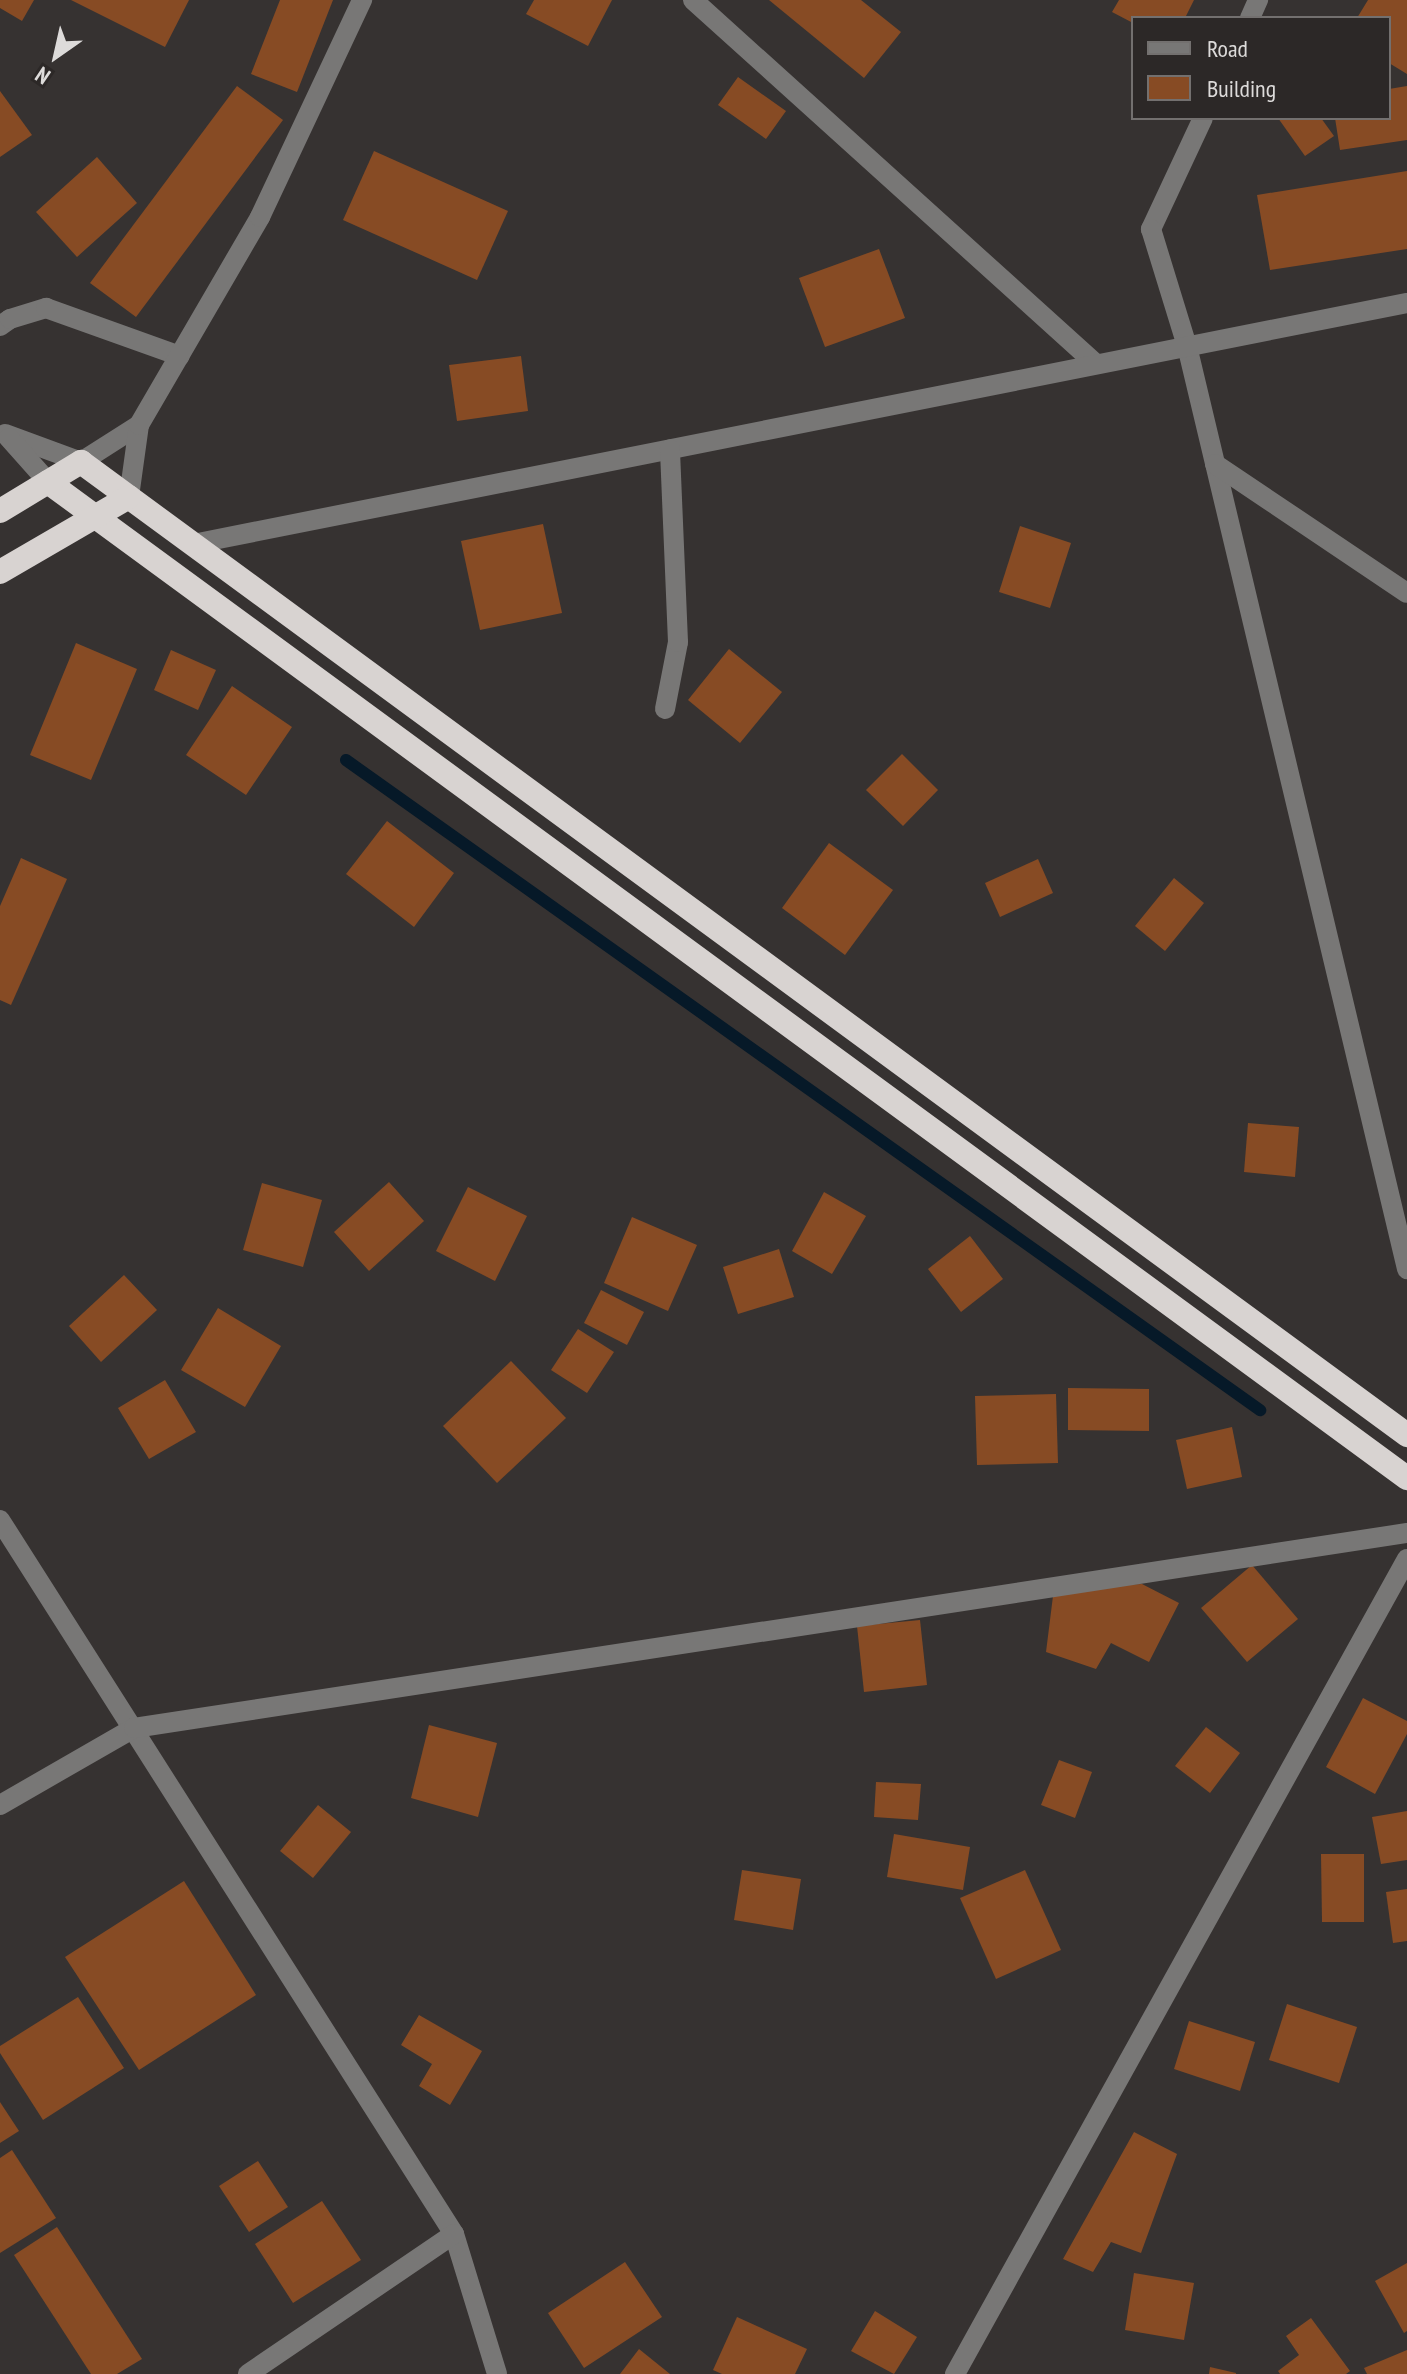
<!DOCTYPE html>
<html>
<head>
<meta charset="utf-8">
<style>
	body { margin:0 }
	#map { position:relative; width:1407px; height:2374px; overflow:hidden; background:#363231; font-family:"PT Sans Narrow",sans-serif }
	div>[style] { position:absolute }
	.stream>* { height:12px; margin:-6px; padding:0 6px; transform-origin:6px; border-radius:6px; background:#061928 }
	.building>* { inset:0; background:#874b24 }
	.minor>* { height:20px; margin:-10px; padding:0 10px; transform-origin:10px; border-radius:10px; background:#787776 }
	.highway>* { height:24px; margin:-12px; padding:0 12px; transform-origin:12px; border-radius:12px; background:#d8d3d1 }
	span { translate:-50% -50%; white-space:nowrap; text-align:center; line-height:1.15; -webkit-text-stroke:7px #2c2827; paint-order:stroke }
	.legend { position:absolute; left:1131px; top:16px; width:260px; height:104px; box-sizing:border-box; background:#2c2827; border:2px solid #73706f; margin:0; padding:10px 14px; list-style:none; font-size:24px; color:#dddbda }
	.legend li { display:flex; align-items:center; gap:16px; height:40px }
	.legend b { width:40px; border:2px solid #73706f }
	.north { position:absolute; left:16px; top:16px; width:80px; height:80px; -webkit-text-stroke:6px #2c2827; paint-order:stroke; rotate:214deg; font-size:22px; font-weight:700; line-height:32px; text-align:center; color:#dddbda }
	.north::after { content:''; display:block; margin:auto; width:28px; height:36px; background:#dddbda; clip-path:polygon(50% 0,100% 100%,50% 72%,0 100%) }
</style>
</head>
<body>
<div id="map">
	<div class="stream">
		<i style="left:346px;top:760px;width:1122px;rotate:35.42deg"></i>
	</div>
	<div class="building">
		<i style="clip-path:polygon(0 0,34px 0,22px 21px,0 8px)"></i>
		<i style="clip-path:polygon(71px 0,189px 0,165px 47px)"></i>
		<i style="clip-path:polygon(280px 0,333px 0,297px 92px,251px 74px)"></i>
		<i style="clip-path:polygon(534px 0,612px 0,588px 46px,526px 14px)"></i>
		<i style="clip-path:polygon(769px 0,861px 0,901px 32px,864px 78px)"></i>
		<i style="clip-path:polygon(1119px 0,1194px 0,1185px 18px,1133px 18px,1133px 23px,1112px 12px)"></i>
		<i style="clip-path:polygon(1368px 0,1407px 0,1407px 74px,1389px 63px,1389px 18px,1357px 18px)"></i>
		<i style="clip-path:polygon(738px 77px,786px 111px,766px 139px,718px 105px)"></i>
		<i style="clip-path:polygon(237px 86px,283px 120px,136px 317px,90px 283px)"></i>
		<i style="clip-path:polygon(1407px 86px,1407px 140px,1340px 150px,1335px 118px,1389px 118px,1389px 89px)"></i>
		<i style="clip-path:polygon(0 91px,32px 135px,0 157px)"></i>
		<i style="clip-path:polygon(1278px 118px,1321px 118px,1334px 136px,1305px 156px)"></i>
		<i style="clip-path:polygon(374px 151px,508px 211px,477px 280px,343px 220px)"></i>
		<i style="clip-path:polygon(97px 157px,137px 203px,77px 257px,36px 212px)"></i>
		<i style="clip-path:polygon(1407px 171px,1407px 249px,1270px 270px,1257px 195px)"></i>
		<i style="clip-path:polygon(879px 249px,905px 318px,825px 347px,799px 278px)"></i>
		<i style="clip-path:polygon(521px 356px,528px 411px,457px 421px,449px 365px)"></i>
		<i style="clip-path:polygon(543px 524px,562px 613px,480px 630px,461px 541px)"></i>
		<i style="clip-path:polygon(1020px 526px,1071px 543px,1050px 608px,999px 592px)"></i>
		<i style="clip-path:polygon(76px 643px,137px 669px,91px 780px,30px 755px)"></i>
		<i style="clip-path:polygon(729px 649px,782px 692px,740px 743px,688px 700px)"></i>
		<i style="clip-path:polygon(171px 650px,216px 670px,198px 710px,154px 690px)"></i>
		<i style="clip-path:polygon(232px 686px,292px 727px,246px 795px,186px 755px)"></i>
		<i style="clip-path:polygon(902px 754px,938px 790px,903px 826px,866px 790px)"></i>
		<i style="clip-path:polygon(387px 821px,454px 873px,414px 927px,346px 874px)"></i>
		<i style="clip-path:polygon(829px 843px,893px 890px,845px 955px,782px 908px)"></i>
		<i style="clip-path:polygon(21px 858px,67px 879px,11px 1005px,0 1000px,0 906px)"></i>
		<i style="clip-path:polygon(1038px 859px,1053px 893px,1000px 917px,985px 883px)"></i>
		<i style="clip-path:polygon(1174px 878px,1204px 903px,1165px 951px,1135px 926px)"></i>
		<i style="clip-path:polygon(1248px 1123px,1299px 1127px,1295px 1177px,1244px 1172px)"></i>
		<i style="clip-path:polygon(389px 1182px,424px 1221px,369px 1271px,334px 1232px)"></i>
		<i style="clip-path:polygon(262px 1183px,322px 1200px,303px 1267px,243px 1250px)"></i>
		<i style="clip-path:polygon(468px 1187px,527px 1216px,495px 1281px,436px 1251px)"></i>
		<i style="clip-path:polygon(824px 1192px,866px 1216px,832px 1274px,792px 1251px)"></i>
		<i style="clip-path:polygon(632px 1217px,697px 1245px,668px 1311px,604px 1283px)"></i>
		<i style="clip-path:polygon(970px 1236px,1003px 1279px,961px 1312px,928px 1269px)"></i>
		<i style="clip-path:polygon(779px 1249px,794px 1297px,738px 1314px,723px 1267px)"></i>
		<i style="clip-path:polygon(124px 1275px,157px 1310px,101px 1362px,69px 1326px)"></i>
		<i style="clip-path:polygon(601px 1290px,644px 1312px,627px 1345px,584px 1323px)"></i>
		<i style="clip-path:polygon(218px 1308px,281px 1346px,245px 1407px,181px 1370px)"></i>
		<i style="clip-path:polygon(578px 1329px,614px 1352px,587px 1393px,551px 1370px)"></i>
		<i style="clip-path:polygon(511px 1361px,566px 1418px,497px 1483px,443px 1426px)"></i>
		<i style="clip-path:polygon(165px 1380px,196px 1432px,149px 1459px,118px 1408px)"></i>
		<i style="clip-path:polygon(1068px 1388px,1149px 1389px,1149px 1431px,1068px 1430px)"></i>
		<i style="clip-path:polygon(1056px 1394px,1058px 1463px,977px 1465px,975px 1396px)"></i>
		<i style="clip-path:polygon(1232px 1427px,1242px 1477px,1187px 1489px,1176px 1440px)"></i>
		<i style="clip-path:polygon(1252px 1565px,1298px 1619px,1247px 1662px,1201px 1608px)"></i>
		<i style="clip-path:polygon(1142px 1584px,1179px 1603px,1149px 1662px,1111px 1643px,1096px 1669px,1046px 1652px,1054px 1588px)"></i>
		<i style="clip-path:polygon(920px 1620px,927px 1685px,864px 1692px,857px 1626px)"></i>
		<i style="clip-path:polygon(1363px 1698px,1407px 1721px,1407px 1734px,1375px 1794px,1326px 1767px)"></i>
		<i style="clip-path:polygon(429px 1725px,497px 1743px,478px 1817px,411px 1798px)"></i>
		<i style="clip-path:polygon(1206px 1727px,1240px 1753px,1210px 1793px,1175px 1766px)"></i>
		<i style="clip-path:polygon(1059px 1760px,1092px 1772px,1075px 1818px,1041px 1805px)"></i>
		<i style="clip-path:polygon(876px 1782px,921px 1784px,918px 1820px,874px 1817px)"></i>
		<i style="clip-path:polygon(318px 1805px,351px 1832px,313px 1878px,280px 1851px)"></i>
		<i style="clip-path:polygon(1407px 1811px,1407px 1860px,1381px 1864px,1372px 1817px)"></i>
		<i style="clip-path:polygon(894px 1834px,970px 1847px,963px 1890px,887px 1877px)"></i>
		<i style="clip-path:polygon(1321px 1854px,1364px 1854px,1364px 1922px,1322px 1922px)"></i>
		<i style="clip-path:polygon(742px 1870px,801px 1879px,793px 1930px,734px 1920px)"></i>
		<i style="clip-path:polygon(1025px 1870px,1061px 1950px,996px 1979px,960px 1898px)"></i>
		<i style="clip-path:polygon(184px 1881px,256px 1995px,139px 2070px,65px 1957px)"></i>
		<i style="clip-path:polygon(1407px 1889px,1407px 1941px,1393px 1943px,1386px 1892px)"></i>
		<i style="clip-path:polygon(78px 1997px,124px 2068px,43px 2120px,0 2053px,0 2046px)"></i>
		<i style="clip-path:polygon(1287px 2004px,1357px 2027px,1339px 2083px,1269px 2060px)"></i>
		<i style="clip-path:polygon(419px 2015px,482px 2051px,450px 2105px,419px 2086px,432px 2064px,401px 2045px)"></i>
		<i style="clip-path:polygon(1189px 2021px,1255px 2042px,1240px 2091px,1174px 2069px)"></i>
		<i style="clip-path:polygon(0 2102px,19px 2131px,0 2143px)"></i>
		<i style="clip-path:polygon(1134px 2132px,1177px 2154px,1141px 2253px,1111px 2242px,1093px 2272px,1063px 2259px)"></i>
		<i style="clip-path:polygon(12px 2150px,56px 2218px,0 2253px,0 2158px)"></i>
		<i style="clip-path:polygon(258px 2161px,288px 2207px,249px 2232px,219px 2186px)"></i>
		<i style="clip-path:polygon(322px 2201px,361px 2260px,293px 2303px,255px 2244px)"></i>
		<i style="clip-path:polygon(57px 2227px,142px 2359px,117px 2374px,91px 2374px,14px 2255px)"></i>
		<i style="clip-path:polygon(625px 2262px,662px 2317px,584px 2368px,548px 2313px)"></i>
		<i style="clip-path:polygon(1407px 2263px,1407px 2331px,1404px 2333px,1375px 2281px)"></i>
		<i style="clip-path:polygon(1134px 2273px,1194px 2283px,1184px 2340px,1125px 2330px)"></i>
		<i style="clip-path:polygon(875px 2311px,917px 2337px,894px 2374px,851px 2351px)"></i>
		<i style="clip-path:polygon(737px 2317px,807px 2349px,795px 2374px,722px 2374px,713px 2370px)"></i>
		<i style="clip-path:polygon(1311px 2318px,1350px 2371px,1346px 2374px,1280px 2374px,1278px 2371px,1299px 2355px,1286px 2336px)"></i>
		<i style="clip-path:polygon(639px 2349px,670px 2374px,620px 2374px)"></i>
		<i style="clip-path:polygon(1407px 2350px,1407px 2374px,1367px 2374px,1364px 2368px)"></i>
		<i style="clip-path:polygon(1210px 2367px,1236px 2373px,1236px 2374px,1209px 2374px)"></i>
	</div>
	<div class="minor">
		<i style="left:693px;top:0;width:543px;rotate:42.09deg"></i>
		<i style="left:1250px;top:18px;width:20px;rotate:-66deg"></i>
		<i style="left:1203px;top:118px;width:123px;rotate:115.1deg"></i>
		<i style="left:1151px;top:229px;width:122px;rotate:72.9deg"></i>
		<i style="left:1187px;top:346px;width:949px;rotate:76.59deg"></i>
		<i style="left:0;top:326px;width:12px;rotate:-35deg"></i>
		<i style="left:10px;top:319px;width:38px;rotate:-17deg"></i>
		<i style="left:46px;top:308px;width:142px;rotate:19.7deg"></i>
		<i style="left:5px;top:434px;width:81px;rotate:20.2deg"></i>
		<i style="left:81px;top:462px;width:69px;rotate:-32.5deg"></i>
		<i style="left:9px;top:438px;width:59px;rotate:48.4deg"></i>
		<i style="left:1215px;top:464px;width:231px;rotate:33.9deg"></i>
		<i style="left:129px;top:497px;width:73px;rotate:-82.1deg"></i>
		<i style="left:139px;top:425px;width:241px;rotate:-59.8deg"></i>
		<i style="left:260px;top:217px;width:240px;rotate:-64.8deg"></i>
		<i style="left:193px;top:544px;width:1238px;rotate:-11.23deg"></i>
		<i style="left:665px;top:709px;width:68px;rotate:-79deg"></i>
		<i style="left:678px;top:642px;width:193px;rotate:-92.4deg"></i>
		<i style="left:0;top:1520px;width:846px;rotate:57.55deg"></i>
		<i style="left:454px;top:2234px;width:146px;rotate:72.9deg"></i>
		<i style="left:0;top:1805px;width:155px;rotate:-29.9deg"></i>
		<i style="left:134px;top:1728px;width:1288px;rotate:-8.71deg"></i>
		<i style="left:248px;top:2374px;width:249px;rotate:-34.2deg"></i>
		<i style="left:955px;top:2374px;width:932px;rotate:-60.99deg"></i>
	</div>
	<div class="highway">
		<i style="left:48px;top:482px;width:1685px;rotate:36.24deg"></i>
		<i style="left:0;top:511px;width:95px;rotate:-31.2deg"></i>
		<i style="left:81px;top:462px;width:1645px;rotate:36.27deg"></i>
		<i style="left:0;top:572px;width:149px;rotate:-30.2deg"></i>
	</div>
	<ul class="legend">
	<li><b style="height:10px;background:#787776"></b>Road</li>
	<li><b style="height:22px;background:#874b24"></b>Building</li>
	</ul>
	<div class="north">N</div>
</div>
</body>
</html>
